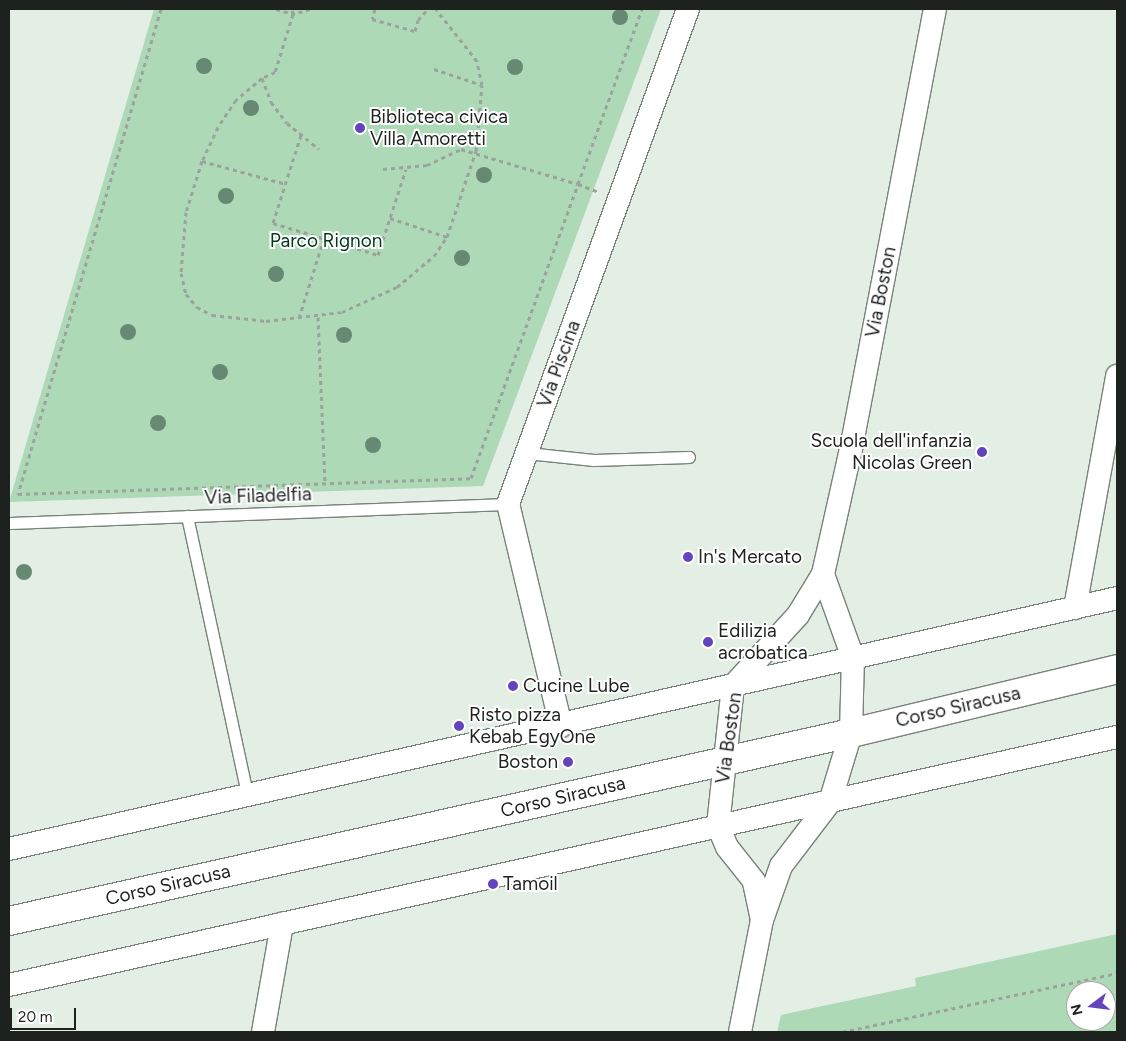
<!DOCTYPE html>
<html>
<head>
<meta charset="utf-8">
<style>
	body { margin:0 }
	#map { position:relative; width:1126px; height:1041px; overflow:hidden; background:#e3eee5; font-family:Figtree,sans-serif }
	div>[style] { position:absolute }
	.green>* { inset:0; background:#add9b7 }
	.path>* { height:3px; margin-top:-1.5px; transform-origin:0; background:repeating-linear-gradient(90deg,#9ba39c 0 4px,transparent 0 8px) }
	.roads { filter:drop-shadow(1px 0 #78827a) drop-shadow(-1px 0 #78827a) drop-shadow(0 1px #78827a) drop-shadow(0 -1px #78827a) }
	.service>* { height:11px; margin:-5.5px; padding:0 5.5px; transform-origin:5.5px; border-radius:5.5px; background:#fff }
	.minor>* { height:22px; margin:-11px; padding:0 11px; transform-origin:11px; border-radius:11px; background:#fff }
	.primary>* { height:28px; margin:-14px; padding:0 14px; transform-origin:14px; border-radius:14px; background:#fff }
	.trees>* { width:16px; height:16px; margin:-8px; border-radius:50%; background:#678974 }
	.dots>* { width:14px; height:14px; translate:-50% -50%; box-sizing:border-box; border:2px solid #fff; border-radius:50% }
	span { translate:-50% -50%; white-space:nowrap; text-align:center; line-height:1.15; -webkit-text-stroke:4px #fff; paint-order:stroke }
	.poi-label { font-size:19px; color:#1e221f }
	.left { translate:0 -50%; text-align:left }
	.right { translate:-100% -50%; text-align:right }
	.park-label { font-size:19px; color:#023718 }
	.street-label { font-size:19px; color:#1e221f }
	.frame { position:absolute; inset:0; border:10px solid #1e221f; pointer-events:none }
	.north { position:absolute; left:1066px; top:981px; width:50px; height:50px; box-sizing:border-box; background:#fff; border:1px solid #a5a7a5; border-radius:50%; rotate:255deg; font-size:14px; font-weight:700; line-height:20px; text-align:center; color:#1e221f }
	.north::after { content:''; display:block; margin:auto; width:18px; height:22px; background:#6444bd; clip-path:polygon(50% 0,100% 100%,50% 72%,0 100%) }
	.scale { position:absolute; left:10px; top:1008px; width:66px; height:22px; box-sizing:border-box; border:2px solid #1e221f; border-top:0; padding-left:6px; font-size:15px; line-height:18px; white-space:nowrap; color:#1e221f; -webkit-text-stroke:4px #fff; paint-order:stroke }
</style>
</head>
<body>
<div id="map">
	<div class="green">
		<i style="clip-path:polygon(154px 9px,661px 9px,483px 486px,9px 502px)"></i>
		<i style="clip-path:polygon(evenodd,1117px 934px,1117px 1032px,777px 1032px,781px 1015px,916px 986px,915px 978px,1117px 934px,1076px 991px,1106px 991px,1106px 1021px,1076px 1021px,1076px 991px)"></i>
	</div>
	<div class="path">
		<i style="left:161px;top:9px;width:506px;rotate:106.43deg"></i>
		<i style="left:18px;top:494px;width:453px;rotate:-2deg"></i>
		<i style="left:471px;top:478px;width:313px;rotate:-70deg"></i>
		<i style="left:578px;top:184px;width:22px;rotate:21deg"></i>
		<i style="left:276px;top:9px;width:18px;rotate:16deg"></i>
		<i style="left:293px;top:14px;width:5px;rotate:-101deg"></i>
		<i style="left:310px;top:9px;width:18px;rotate:164deg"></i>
		<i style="left:293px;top:14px;width:61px;rotate:107.2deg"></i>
		<i style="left:275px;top:72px;width:14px;rotate:155deg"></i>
		<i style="left:262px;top:78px;width:34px;rotate:140deg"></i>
		<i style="left:236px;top:100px;width:32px;rotate:124deg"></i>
		<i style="left:218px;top:127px;width:38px;rotate:115deg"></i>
		<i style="left:202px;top:161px;width:53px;rotate:107.4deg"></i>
		<i style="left:186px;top:212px;width:61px;rotate:94.7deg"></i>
		<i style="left:181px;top:273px;width:22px;rotate:77deg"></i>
		<i style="left:186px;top:294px;width:17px;rotate:50deg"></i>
		<i style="left:197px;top:307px;width:17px;rotate:28deg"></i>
		<i style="left:212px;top:315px;width:54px;rotate:6.3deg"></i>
		<i style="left:266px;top:321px;width:77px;rotate:-6.8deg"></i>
		<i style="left:342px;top:312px;width:60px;rotate:-24.4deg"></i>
		<i style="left:397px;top:287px;width:48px;rotate:-40deg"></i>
		<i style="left:434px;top:256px;width:23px;rotate:-56deg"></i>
		<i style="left:447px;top:237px;width:91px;rotate:-71.4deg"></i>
		<i style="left:476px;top:151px;width:66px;rotate:-84.8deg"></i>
		<i style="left:482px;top:85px;width:25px;rotate:-102deg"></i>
		<i style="left:477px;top:61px;width:66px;rotate:-128.3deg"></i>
		<i style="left:375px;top:9px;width:10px;rotate:107deg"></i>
		<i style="left:372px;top:19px;width:45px;rotate:15.6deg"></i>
		<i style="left:415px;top:31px;width:11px;rotate:-75deg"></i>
		<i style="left:418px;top:20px;width:15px;rotate:-48deg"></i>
		<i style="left:434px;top:69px;width:51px;rotate:18.4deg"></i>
		<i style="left:262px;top:78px;width:26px;rotate:69deg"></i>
		<i style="left:271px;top:102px;width:26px;rotate:53deg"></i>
		<i style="left:287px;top:123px;width:41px;rotate:39.1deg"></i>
		<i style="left:301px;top:135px;width:92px;rotate:107.7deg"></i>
		<i style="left:273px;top:223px;width:110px;rotate:16.9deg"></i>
		<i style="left:378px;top:255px;width:90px;rotate:-72deg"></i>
		<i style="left:202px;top:161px;width:87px;rotate:15.3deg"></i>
		<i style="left:383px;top:169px;width:44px;rotate:-5.2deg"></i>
		<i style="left:427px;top:165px;width:38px;rotate:-25deg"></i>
		<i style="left:461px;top:149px;width:122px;rotate:16.7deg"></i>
		<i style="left:578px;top:184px;width:186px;rotate:-69.9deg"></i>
		<i style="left:390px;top:218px;width:60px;rotate:18.4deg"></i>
		<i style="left:318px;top:317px;width:166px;rotate:87.6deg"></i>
		<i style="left:299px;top:318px;width:84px;rotate:-72.6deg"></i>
		<i style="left:842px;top:1032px;width:281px;rotate:-12.1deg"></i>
	</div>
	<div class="roads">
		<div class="service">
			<i style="left:527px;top:453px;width:67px;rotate:6deg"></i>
			<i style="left:594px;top:460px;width:95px;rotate:-1.8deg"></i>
			<i style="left:187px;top:516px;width:288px;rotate:77.8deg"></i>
			<i style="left:9px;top:523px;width:499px;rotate:-2.2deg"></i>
		</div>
		<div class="minor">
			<i style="left:1075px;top:608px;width:236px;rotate:-79.7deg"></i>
			<i style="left:561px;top:726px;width:228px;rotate:-103.4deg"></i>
			<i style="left:508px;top:504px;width:527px;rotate:-70.02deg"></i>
			<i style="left:9px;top:849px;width:1136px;rotate:-12.76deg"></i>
			<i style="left:762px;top:920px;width:40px;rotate:-102deg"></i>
			<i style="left:754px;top:881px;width:43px;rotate:-128.5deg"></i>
			<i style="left:727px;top:847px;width:23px;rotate:-113deg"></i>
			<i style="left:718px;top:826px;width:141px;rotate:-83.9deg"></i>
			<i style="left:733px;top:686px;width:96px;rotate:-47.5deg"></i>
			<i style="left:798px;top:615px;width:48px;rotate:-58.6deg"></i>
			<i style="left:823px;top:574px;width:128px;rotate:-77.4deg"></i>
			<i style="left:851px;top:449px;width:448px;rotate:-79.2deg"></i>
			<i style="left:9px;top:985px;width:1135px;rotate:-12.62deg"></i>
			<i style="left:263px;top:1032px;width:110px;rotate:-80deg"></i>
			<i style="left:740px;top:1032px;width:114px;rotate:-78.9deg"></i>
			<i style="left:762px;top:920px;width:57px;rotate:-70.6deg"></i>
			<i style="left:781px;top:866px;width:81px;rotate:-52.6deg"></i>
			<i style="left:830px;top:802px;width:72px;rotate:-73.1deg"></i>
			<i style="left:851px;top:733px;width:75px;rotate:-88.5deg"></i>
			<i style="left:853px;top:658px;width:89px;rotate:-109.7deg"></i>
		</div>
		<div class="primary">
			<i style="left:9px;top:921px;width:863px;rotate:-12.59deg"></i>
			<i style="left:851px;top:733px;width:274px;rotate:-13.5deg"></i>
		</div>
	</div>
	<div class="trees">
		<i style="left:620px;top:17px"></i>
		<i style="left:204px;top:66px"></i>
		<i style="left:515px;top:67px"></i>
		<i style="left:251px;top:108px"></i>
		<i style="left:484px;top:175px"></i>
		<i style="left:226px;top:196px"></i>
		<i style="left:462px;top:258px"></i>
		<i style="left:276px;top:274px"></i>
		<i style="left:128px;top:332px"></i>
		<i style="left:344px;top:335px"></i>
		<i style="left:220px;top:372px"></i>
		<i style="left:158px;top:423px"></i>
		<i style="left:373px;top:445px"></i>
		<i style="left:24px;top:572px"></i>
	</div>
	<div class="dots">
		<i style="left:360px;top:128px;background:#6444bd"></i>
		<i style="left:982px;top:452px;background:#6444bd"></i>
		<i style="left:688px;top:557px;background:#6444bd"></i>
		<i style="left:708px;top:642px;background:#6444bd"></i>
		<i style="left:513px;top:686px;background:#6444bd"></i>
		<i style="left:459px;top:726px;background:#6444bd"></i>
		<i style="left:568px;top:762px;background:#6444bd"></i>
		<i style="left:493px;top:884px;background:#6444bd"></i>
	</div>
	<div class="poi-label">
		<span class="left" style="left:370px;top:128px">Biblioteca civica<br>Villa Amoretti</span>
		<span class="right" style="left:972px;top:452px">Scuola dell'infanzia<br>Nicolas Green</span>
		<span class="left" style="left:698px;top:557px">In's Mercato</span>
		<span class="left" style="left:718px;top:642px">Edilizia<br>acrobatica</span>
		<span class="left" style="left:523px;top:686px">Cucine Lube</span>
		<span class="left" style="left:469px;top:726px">Risto pizza<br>Kebab EgyOne</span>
		<span class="right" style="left:558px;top:762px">Boston</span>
		<span class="left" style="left:503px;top:884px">Tamoil</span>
	</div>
	<div class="park-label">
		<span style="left:326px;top:241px">Parco Rignon</span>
	</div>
	<div class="street-label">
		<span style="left:881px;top:292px;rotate:-79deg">Via Boston</span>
		<span style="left:559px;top:364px;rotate:-70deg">Via Piscina</span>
		<span style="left:258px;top:496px;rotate:-2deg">Via Filadelfia</span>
		<span style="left:958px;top:707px;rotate:-13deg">Corso Siracusa</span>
		<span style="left:729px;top:738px;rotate:-82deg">Via Boston</span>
		<span style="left:563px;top:797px;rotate:-13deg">Corso Siracusa</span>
		<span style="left:168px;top:885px;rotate:-13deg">Corso Siracusa</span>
	</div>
	<div class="frame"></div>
	<div class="north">N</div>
	<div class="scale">20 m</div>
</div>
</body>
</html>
